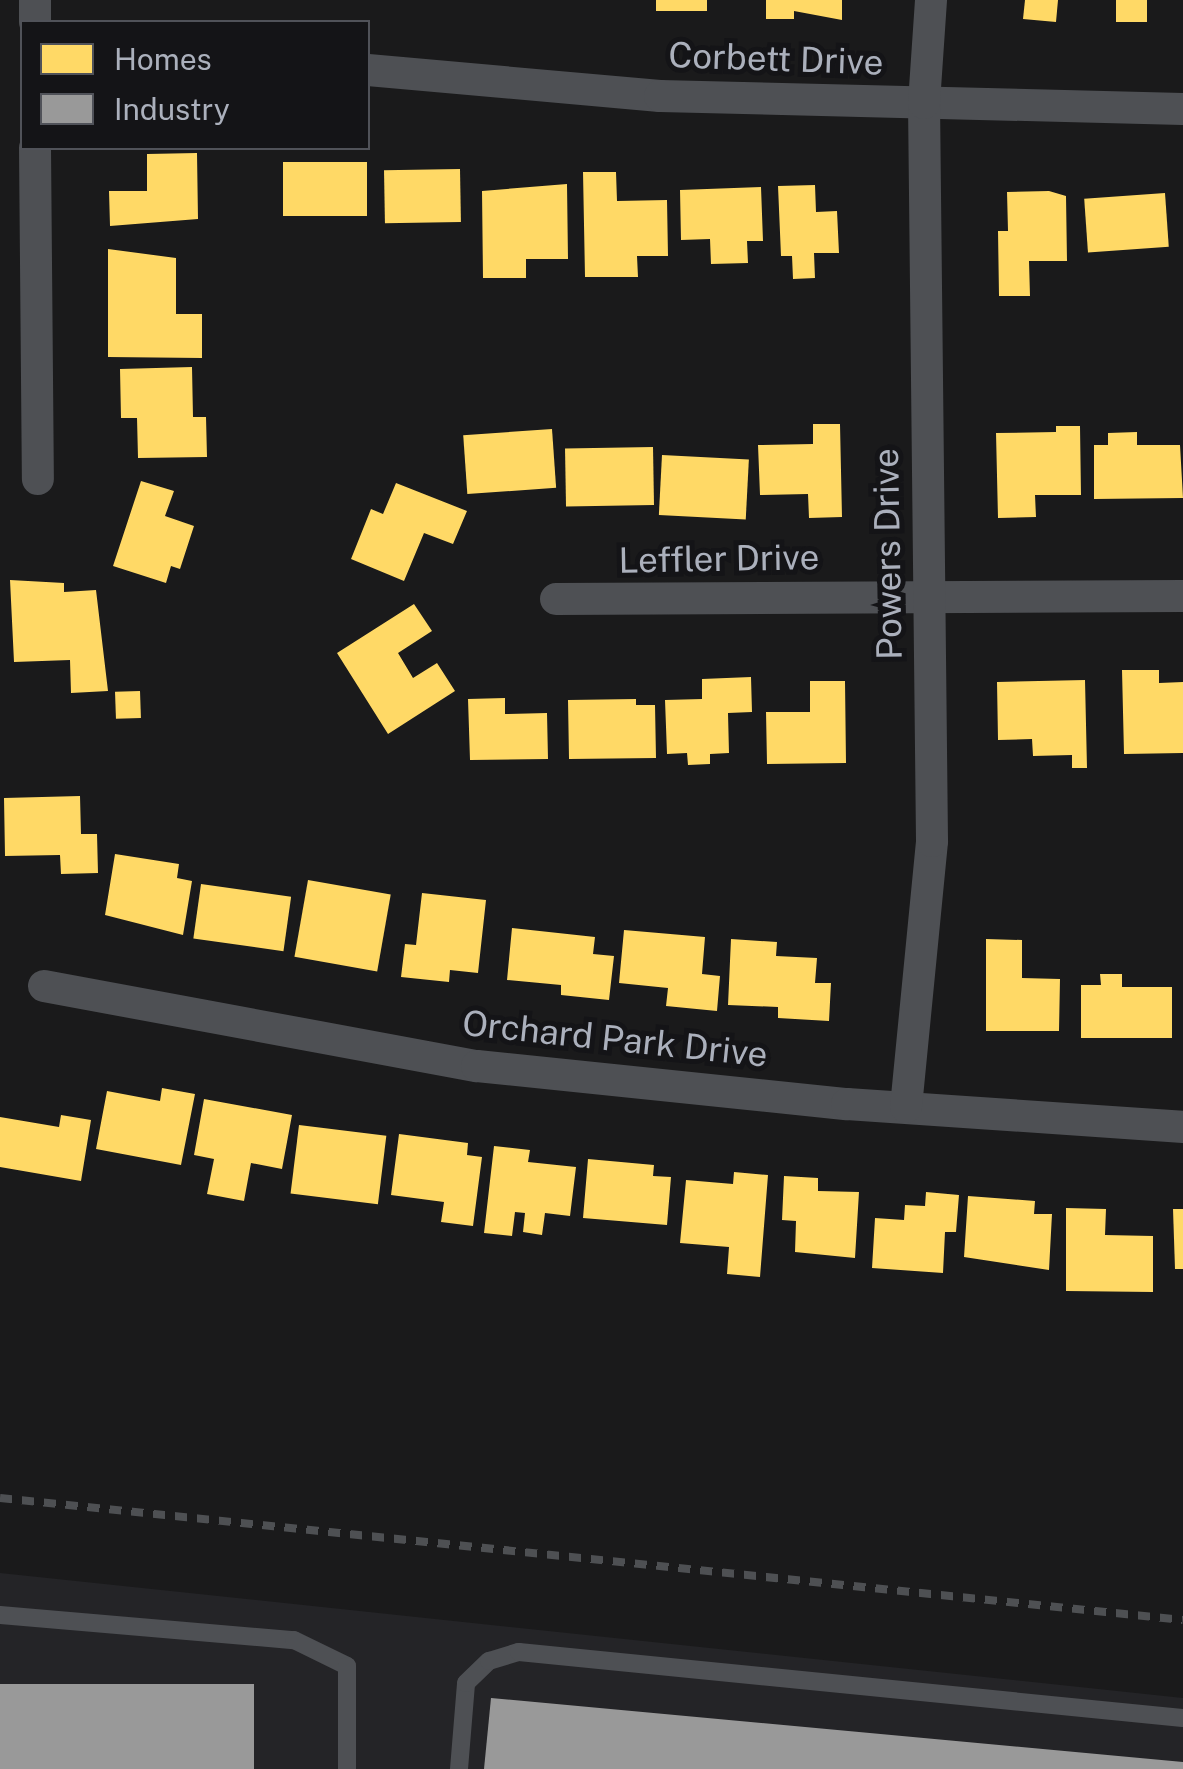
<!DOCTYPE html>
<style>
body{margin:0}
#map{position:relative;width:1183px;height:1769px;overflow:hidden;background:#1a1a1b;font-family:"Public Sans",sans-serif}
div>[style]{position:absolute}
[style*='--x']{left:calc(var(--x)*1px);top:calc(var(--y)*1px);width:calc(var(--w)*1px);rotate:calc(var(--a)*1deg)}
.built>*{inset:0;background:#242427}
.homes>*{inset:0;background:#ffd966;transform-origin:0 0}
.industry>*{inset:0;background:#999;transform-origin:0 0}
.service>*{height:18px;margin:-9px;padding:0 9px;transform-origin:9px;border-radius:9px;background:#4e5054}
.minor>*{height:32px;margin:-16px;padding:0 16px;transform-origin:16px;border-radius:16px;background:#4e5054}
.rail>*{height:8px;margin-top:-4px;transform-origin:0;background:repeating-linear-gradient(90deg,#4e5053 0 12px,transparent 0 22px)}
span{translate:-50% -50%;white-space:nowrap;text-align:center;line-height:1.15;-webkit-text-stroke:10px #141417;paint-order:stroke}
.street-label{font-size:35px;color:#abb0bc}
.legend{position:absolute;left:20px;top:20px;width:350px;height:130px;box-sizing:border-box;background:#141417;border:2px solid #505259;margin:0;padding:12px 18px;list-style:none;font-size:30px;color:#abb0bc}
.legend li{display:flex;align-items:center;gap:20px;height:50px}
.legend b{width:50px;border:2px solid #505259}
</style>
<div id="map">
<div class="built">
<div style="clip-path:polygon(0 1573px,1183px 1698px,1183px 1769px,0 1769px)"></div>
</div>
<div class="homes">
<div style="left:656px;top:0;width:51px;height:11px"></div>
<div style="clip-path:polygon(766px 0,842px 0,842px 20px,794px 11px,794px 19px,766px 19px)"></div>
<div style="clip-path:polygon(1025px 0,1058px 0,1056px 22px,1023px 19px)"></div>
<div style="left:1116px;top:0;width:31px;height:22px"></div>
<div style="clip-path:polygon(197px 153px,198px 219px,110px 226px,109px 191px,147px 191px,147px 154px)"></div>
<div style="left:283px;top:162px;width:84px;height:54px"></div>
<div style="left:460px;top:169px;width:53px;height:76px;rotate:89deg"></div>
<div style="clip-path:polygon(583px 172px,616px 172px,617px 201px,667px 200px,668px 256px,637px 256px,638px 277px,585px 277px)"></div>
<div style="clip-path:polygon(567px 184px,568px 259px,526px 259px,526px 278px,483px 278px,482px 191px)"></div>
<div style="clip-path:polygon(815px 185px,816px 212px,837px 211px,839px 253px,814px 253px,815px 278px,793px 279px,792px 256px,781px 256px,778px 186px)"></div>
<div style="clip-path:polygon(761px 187px,763px 241px,747px 241px,748px 263px,711px 264px,710px 239px,681px 240px,680px 190px)"></div>
<div style="clip-path:polygon(1049px 191px,1066px 196px,1067px 261px,1029px 261px,1030px 296px,999px 296px,998px 231px,1008px 231px,1007px 192px)"></div>
<div style="left:1165px;top:193px;width:54px;height:81px;rotate:86deg"></div>
<div style="clip-path:polygon(108px 249px,176px 258px,176px 314px,202px 314px,202px 358px,108px 357px)"></div>
<div style="clip-path:polygon(192px 367px,193px 417px,206px 417px,207px 457px,138px 458px,137px 418px,121px 418px,120px 369px)"></div>
<div style="clip-path:polygon(813px 424px,840px 424px,842px 517px,809px 518px,808px 494px,760px 495px,758px 445px,813px 444px)"></div>
<div style="clip-path:polygon(1056px 426px,1080px 426px,1081px 495px,1035px 495px,1036px 517px,998px 518px,996px 433px,1056px 432px)"></div>
<div style="left:552px;top:429px;width:59px;height:89px;rotate:86deg"></div>
<div style="clip-path:polygon(1137px 432px,1137px 445px,1180px 445px,1183px 498px,1094px 499px,1094px 445px,1108px 445px,1108px 433px)"></div>
<div style="left:653px;top:447px;width:58px;height:88px;rotate:89deg"></div>
<div style="left:662px;top:455px;width:87px;height:60px;rotate:3deg"></div>
<div style="clip-path:polygon(141px 481px,174px 491px,165px 516px,194px 526px,180px 569px,171px 566px,166px 583px,113px 566px)"></div>
<div style="clip-path:polygon(396px 483px,467px 511px,453px 544px,424px 533px,404px 581px,351px 559px,371px 509px,383px 514px)"></div>
<div style="clip-path:polygon(10px 580px,64px 583px,64px 592px,96px 590px,108px 691px,71px 693px,70px 660px,14px 662px)"></div>
<div style="clip-path:polygon(414px 604px,432px 631px,398px 653px,413px 678px,437px 663px,455px 691px,388px 734px,337px 653px)"></div>
<div style="clip-path:polygon(1122px 670px,1159px 670px,1159px 683px,1183px 682px,1183px 753px,1124px 754px)"></div>
<div style="clip-path:polygon(751px 677px,752px 712px,728px 713px,729px 753px,710px 754px,710px 764px,688px 765px,687px 753px,667px 754px,665px 700px,702px 699px,702px 679px)"></div>
<div style="clip-path:polygon(1085px 680px,1087px 768px,1072px 768px,1072px 755px,1033px 756px,1032px 739px,998px 740px,997px 682px)"></div>
<div style="clip-path:polygon(810px 681px,845px 681px,846px 763px,767px 764px,766px 712px,810px 712px)"></div>
<div style="left:140px;top:691px;width:27px;height:25px;rotate:88deg"></div>
<div style="clip-path:polygon(505px 698px,505px 714px,547px 713px,548px 759px,470px 760px,468px 699px)"></div>
<div style="clip-path:polygon(636px 699px,636px 705px,655px 705px,656px 758px,569px 759px,568px 700px)"></div>
<div style="clip-path:polygon(80px 796px,81px 834px,97px 834px,98px 873px,61px 874px,60px 855px,5px 856px,4px 798px)"></div>
<div style="clip-path:polygon(115px 854px,179px 864px,177px 878px,192px 881px,183px 935px,105px 915px)"></div>
<div style="left:308px;top:880px;width:84px;height:78px;rotate:10deg"></div>
<div style="left:201px;top:884px;width:91px;height:55px;rotate:8deg"></div>
<div style="clip-path:polygon(422px 893px,486px 900px,478px 973px,450px 970px,449px 982px,401px 977px,405px 944px,416px 945px)"></div>
<div style="clip-path:polygon(512px 928px,595px 937px,593px 954px,614px 956px,609px 1000px,561px 995px,561px 985px,507px 980px)"></div>
<div style="clip-path:polygon(624px 930px,705px 937px,702px 974px,720px 976px,717px 1011px,666px 1006px,668px 988px,619px 983px)"></div>
<div style="clip-path:polygon(731px 939px,777px 942px,776px 956px,817px 958px,815px 983px,831px 983px,829px 1021px,778px 1018px,778px 1007px,728px 1005px)"></div>
<div style="clip-path:polygon(986px 939px,1022px 940px,1022px 978px,1060px 979px,1059px 1031px,986px 1031px)"></div>
<div style="clip-path:polygon(1100px 974px,1122px 974px,1122px 987px,1172px 987px,1172px 1038px,1081px 1038px,1081px 985px,1101px 985px)"></div>
<div style="clip-path:polygon(162px 1088px,195px 1094px,181px 1165px,96px 1149px,107px 1091px,160px 1101px)"></div>
<div style="clip-path:polygon(204px 1099px,292px 1115px,282px 1169px,251px 1163px,244px 1201px,207px 1194px,214px 1159px,194px 1155px)"></div>
<div style="clip-path:polygon(61px 1115px,91px 1120px,81px 1181px,0 1167px,0 1117px,59px 1127px)"></div>
<div style="left:299px;top:1125px;width:88px;height:69px;rotate:7deg"></div>
<div style="clip-path:polygon(399px 1134px,468px 1143px,467px 1155px,482px 1157px,473px 1226px,441px 1222px,444px 1202px,391px 1195px)"></div>
<div style="clip-path:polygon(494px 1146px,530px 1150px,528px 1162px,576px 1167px,570px 1216px,545px 1213px,542px 1235px,523px 1232px,525px 1213px,515px 1212px,512px 1236px,484px 1233px)"></div>
<div style="clip-path:polygon(588px 1159px,654px 1165px,653px 1176px,671px 1177px,667px 1225px,583px 1218px)"></div>
<div style="clip-path:polygon(734px 1172px,768px 1175px,760px 1277px,727px 1274px,729px 1247px,680px 1243px,686px 1180px,733px 1184px)"></div>
<div style="clip-path:polygon(784px 1176px,818px 1178px,818px 1191px,859px 1192px,855px 1258px,795px 1252px,796px 1221px,782px 1220px)"></div>
<div style="clip-path:polygon(926px 1192px,959px 1195px,956px 1232px,945px 1232px,943px 1273px,872px 1268px,875px 1218px,904px 1220px,905px 1205px,925px 1206px)"></div>
<div style="clip-path:polygon(968px 1196px,1035px 1201px,1034px 1214px,1052px 1214px,1049px 1270px,964px 1257px)"></div>
<div style="clip-path:polygon(1066px 1208px,1106px 1209px,1105px 1235px,1153px 1236px,1153px 1292px,1066px 1291px)"></div>
<div style="clip-path:polygon(1173px 1209px,1183px 1209px,1183px 1269px,1175px 1269px)"></div>
</div>
<div class="industry">
<div style="left:0;top:1684px;width:254px;height:85px"></div>
<div style="clip-path:polygon(491px 1698px,1183px 1762px,1183px 1769px,484px 1769px)"></div>
</div>
<div class="service">
<div style="--x:0;--y:1615;--w:295;--a:4.9"></div>
<div style="--x:294;--y:1640;--w:59;--a:26.1"></div>
<div style="--x:347;--y:1666;--w:103;--a:90"></div>
<div style="--x:459;--y:1769;--w:86;--a:-85.3"></div>
<div style="--x:466;--y:1683;--w:32;--a:-44"></div>
<div style="--x:489;--y:1661;--w:31;--a:-17"></div>
<div style="--x:519;--y:1652;--w:667;--a:5.68"></div>
</div>
<div class="minor">
<div style="--x:35;--y:0;--w:22;--a:90"></div>
<div style="--x:368;--y:70;--w:293;--a:5.1"></div>
<div style="--x:660;--y:96;--w:523;--a:1.42"></div>
<div style="--x:35;--y:148;--w:331;--a:89.5"></div>
<div style="--x:556;--y:599;--w:627;--a:-0.27"></div>
<div style="--x:44;--y:986;--w:440;--a:10.5"></div>
<div style="--x:477;--y:1066;--w:372;--a:5.9"></div>
<div style="--x:847;--y:1104;--w:337;--a:3.9"></div>
<div style="--x:906;--y:1107;--w:267;--a:-84.4"></div>
<div style="--x:932;--y:841;--w:738;--a:-90.62"></div>
<div style="--x:924;--y:103;--w:103;--a:-86.1"></div>
</div>
<div class="rail">
<div style="--x:0;--y:1498;--w:1189;--a:5.89"></div>
</div>
<div class="street-label">
<span style="left:776px;top:59px;rotate:2deg">Corbett Drive</span>
<span style="left:888px;top:554px;rotate:-91deg">Powers Drive</span>
<span style="left:719px;top:559px;rotate:-1deg">Leffler Drive</span>
<span style="left:615px;top:1039px;rotate:6deg">Orchard Park Drive</span>
</div>
<ul class="legend">
<li><b style="height:28px;background:#ffd966"></b>Homes</li>
<li><b style="height:28px;background:#999"></b>Industry</li>
</ul>
</div>
